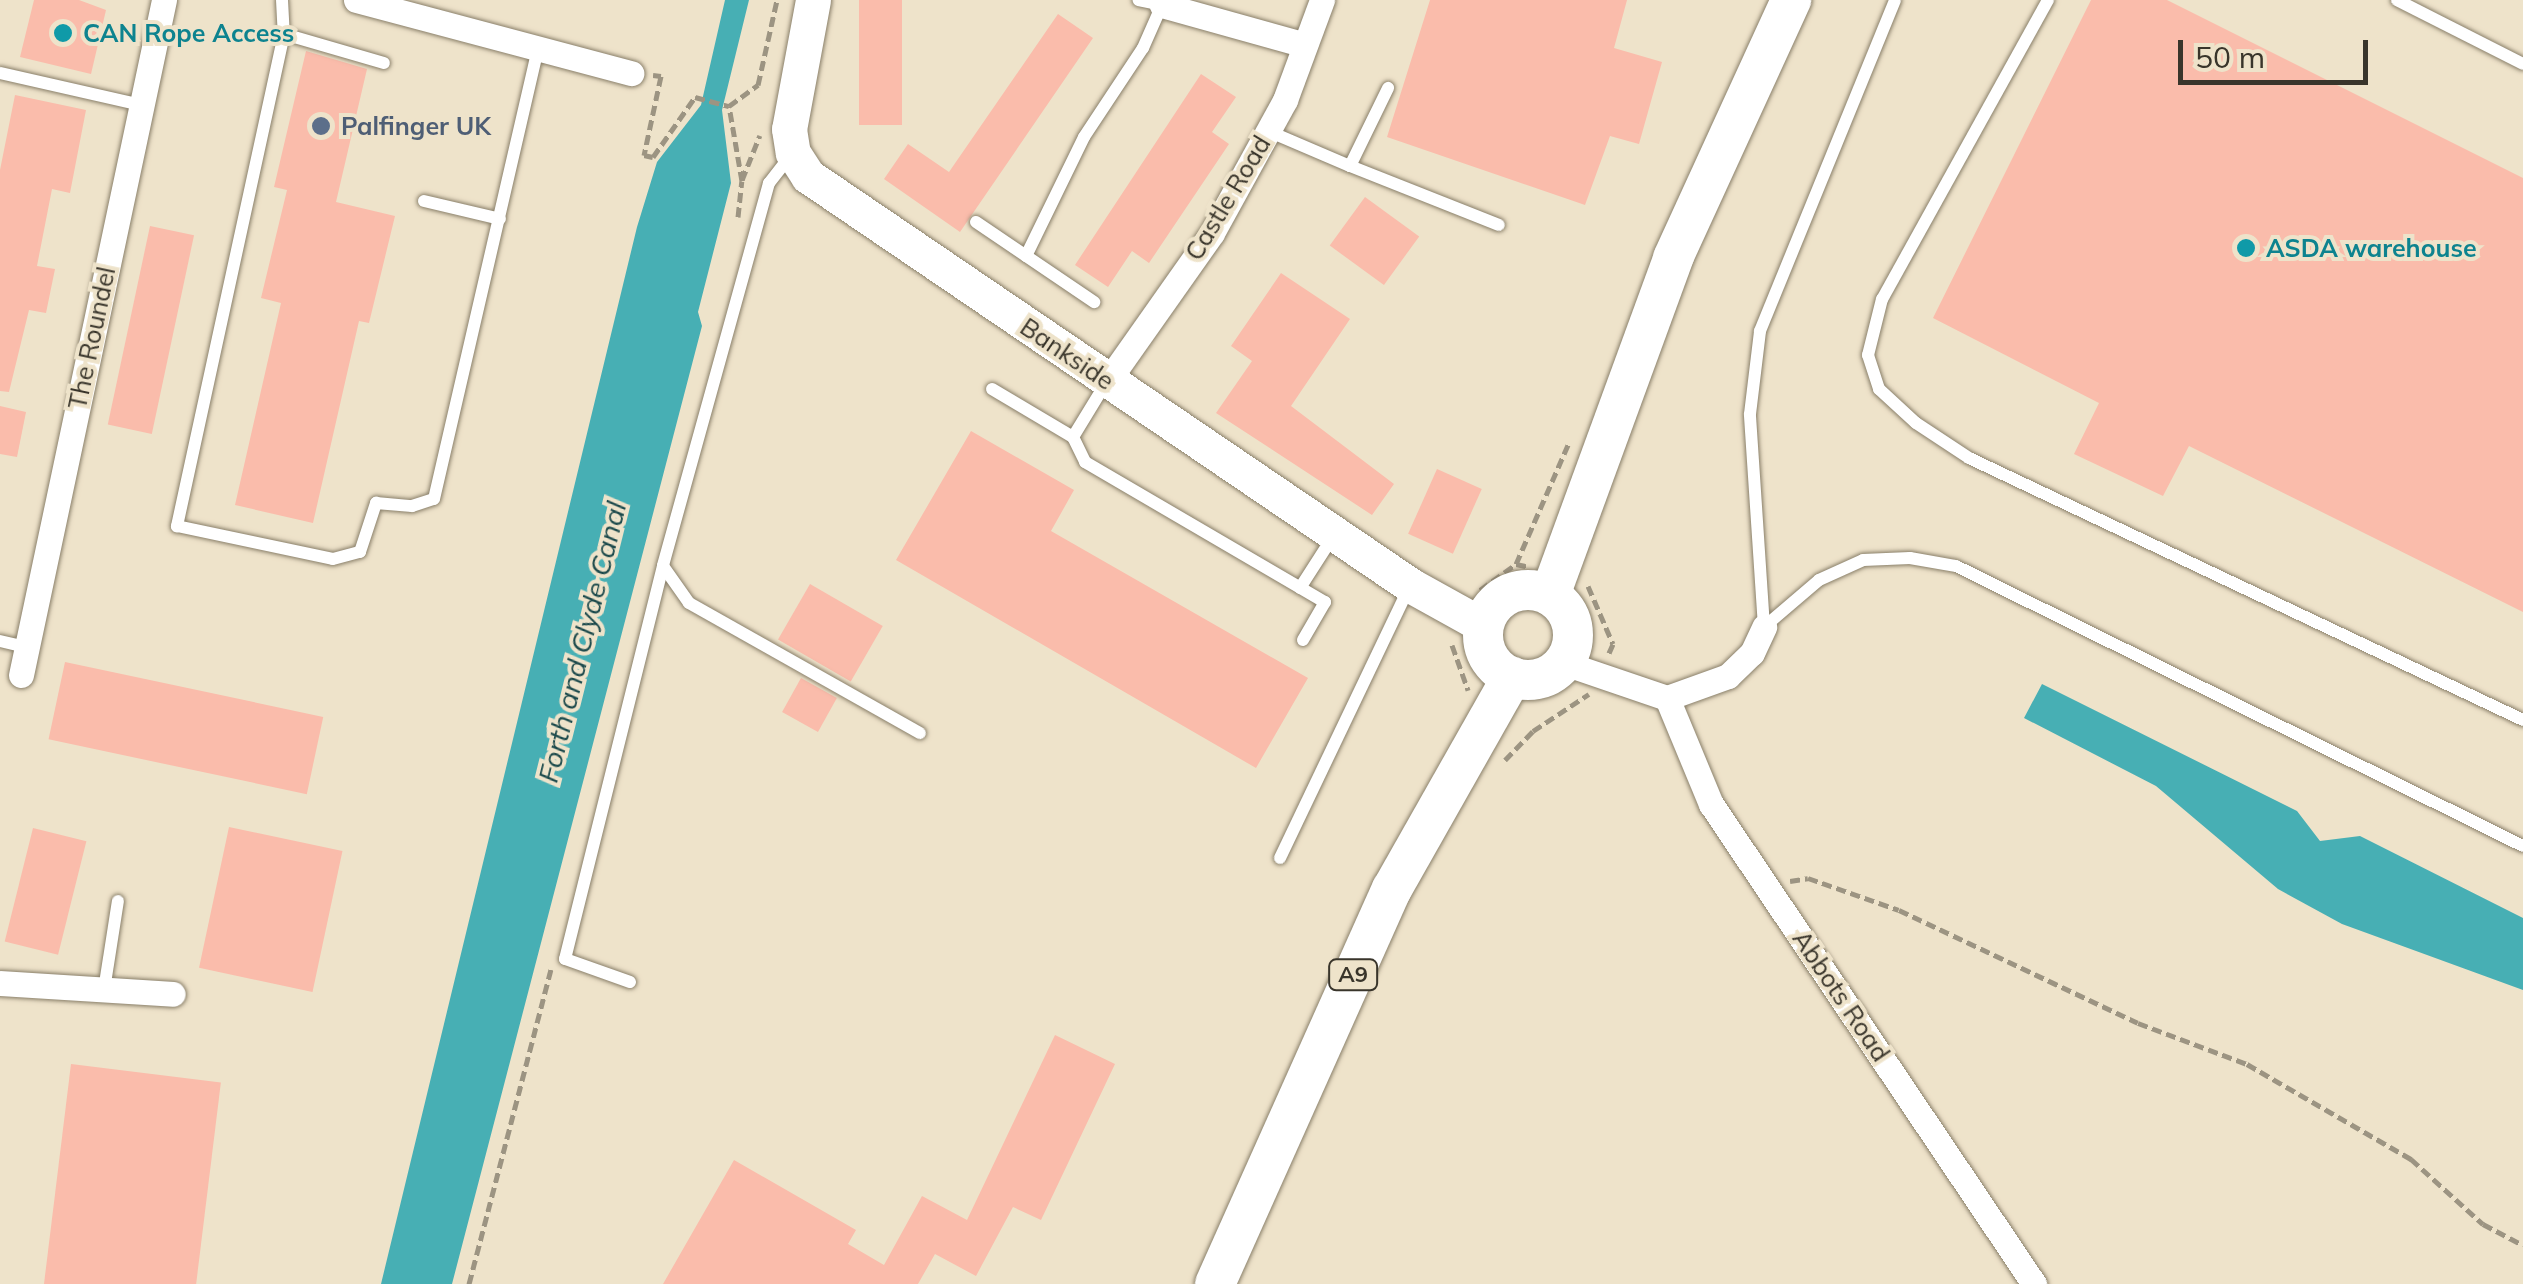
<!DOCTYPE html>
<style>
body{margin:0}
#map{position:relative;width:2523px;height:1284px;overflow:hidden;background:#eee3ca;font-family:Mulish,sans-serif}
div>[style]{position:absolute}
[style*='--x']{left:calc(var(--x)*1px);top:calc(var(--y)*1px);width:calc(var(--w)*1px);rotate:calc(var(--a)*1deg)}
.water>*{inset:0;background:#47afb4}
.building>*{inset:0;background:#fabcab;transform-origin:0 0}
.path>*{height:5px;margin-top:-2.5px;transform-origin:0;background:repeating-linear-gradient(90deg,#9c9482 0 10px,transparent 0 15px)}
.roads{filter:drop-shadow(0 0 2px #897f69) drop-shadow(0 0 2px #897f69)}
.lane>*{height:12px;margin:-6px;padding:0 6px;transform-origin:6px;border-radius:6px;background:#fff}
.street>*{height:25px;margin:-12.5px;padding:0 12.5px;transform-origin:12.5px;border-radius:12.5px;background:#fff}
.secondary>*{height:35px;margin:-17.5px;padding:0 17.5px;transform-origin:17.5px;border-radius:17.5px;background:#fff}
.primary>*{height:40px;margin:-20px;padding:0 20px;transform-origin:20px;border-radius:20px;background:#fff}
.primary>.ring{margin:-20px;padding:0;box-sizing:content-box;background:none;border:40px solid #fff;border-radius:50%}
.dots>*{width:28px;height:28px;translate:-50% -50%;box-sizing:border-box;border:5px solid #eee3ca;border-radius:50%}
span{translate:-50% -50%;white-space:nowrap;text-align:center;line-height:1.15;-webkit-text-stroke:8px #eee3ca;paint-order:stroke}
.shield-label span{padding:2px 8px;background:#eee3ca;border:2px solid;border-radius:8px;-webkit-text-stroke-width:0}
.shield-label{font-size:22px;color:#39352b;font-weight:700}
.culture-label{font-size:25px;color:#0d838f;font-weight:700}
.left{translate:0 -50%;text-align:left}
.service-label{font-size:25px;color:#4e5e75;font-weight:700}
.street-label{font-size:25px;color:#39352b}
.water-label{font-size:28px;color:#1b494b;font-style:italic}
.scale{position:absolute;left:2178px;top:40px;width:190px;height:45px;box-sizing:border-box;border:5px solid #39352b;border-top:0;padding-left:12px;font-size:30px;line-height:35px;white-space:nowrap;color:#39352b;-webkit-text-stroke:8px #eee3ca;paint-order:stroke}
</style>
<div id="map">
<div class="water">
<div style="clip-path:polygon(725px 0,749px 0,722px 110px,731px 183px,698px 312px,702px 326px,452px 1284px,381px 1284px,637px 227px,657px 162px,701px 105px)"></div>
<div style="clip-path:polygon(2042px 684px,2297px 811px,2320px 841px,2360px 836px,2523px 918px,2523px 990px,2342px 924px,2278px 889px,2156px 786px,2024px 718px)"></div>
</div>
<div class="building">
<div style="clip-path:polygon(34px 0,79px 0,106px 10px,91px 74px,20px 57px)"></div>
<div style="left:859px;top:0;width:43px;height:125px"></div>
<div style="clip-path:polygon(1430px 0,1627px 0,1614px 48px,1662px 62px,1639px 144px,1610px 136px,1585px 205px,1387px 137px)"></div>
<div style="clip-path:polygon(2091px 0,2167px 0,2523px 178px,2523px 612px,2189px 446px,2163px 496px,2074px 454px,2099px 403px,1933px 318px)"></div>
<div style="clip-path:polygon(1058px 14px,1093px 38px,960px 232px,884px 179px,908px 144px,949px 172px)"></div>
<div style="clip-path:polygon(306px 51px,367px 69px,336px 202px,395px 216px,369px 323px,359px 321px,313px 523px,235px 505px,281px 303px,261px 298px,287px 190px,274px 187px)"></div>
<div style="clip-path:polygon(1201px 74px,1236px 97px,1212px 132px,1229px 144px,1149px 263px,1132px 251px,1108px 287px,1075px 265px)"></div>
<div style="clip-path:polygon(15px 95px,86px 110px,70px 193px,52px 189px,37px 266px,55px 269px,46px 313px,29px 310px,9px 392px,0 391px,0 170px)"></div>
<div style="left:1365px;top:197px;width:67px;height:60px;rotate:36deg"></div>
<div style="left:150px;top:226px;width:45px;height:203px;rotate:12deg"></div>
<div style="clip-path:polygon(1281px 273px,1350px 319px,1291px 406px,1394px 484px,1372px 515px,1216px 413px,1252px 361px,1231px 346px)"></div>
<div style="clip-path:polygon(0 406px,26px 412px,17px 457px,0 454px)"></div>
<div style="clip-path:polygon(971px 431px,1074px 490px,1051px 531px,1308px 678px,1256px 768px,896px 560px)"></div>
<div style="left:1437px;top:469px;width:49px;height:71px;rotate:24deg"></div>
<div style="left:810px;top:584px;width:84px;height:64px;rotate:30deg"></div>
<div style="left:65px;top:662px;width:264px;height:79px;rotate:12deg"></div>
<div style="left:801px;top:678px;width:41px;height:39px;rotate:29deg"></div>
<div style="left:229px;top:827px;width:116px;height:144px;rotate:12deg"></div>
<div style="left:33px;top:828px;width:55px;height:117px;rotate:14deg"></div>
<div style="clip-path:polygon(1055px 1035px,1115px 1064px,1041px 1220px,1013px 1207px,976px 1276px,935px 1254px,918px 1284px,663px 1284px,734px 1160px,856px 1230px,848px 1244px,884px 1265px,922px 1196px,967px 1220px)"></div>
<div style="left:71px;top:1064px;width:151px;height:222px;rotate:7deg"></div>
</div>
<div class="path">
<div style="--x:653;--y:75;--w:8;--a:7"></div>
<div style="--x:661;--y:76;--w:81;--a:102.1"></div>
<div style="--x:644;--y:155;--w:9;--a:13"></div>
<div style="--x:653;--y:157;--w:73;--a:-55"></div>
<div style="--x:695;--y:97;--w:35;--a:15"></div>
<div style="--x:742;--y:180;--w:48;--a:-68.2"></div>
<div style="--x:738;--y:217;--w:36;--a:-84"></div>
<div style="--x:742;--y:181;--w:76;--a:-99.8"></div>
<div style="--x:729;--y:106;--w:36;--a:-36"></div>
<div style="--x:758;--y:85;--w:87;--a:-77.4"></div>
<div style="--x:1516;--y:564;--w:14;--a:12"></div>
<div style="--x:1588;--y:586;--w:63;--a:66.7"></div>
<div style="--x:1613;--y:644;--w:10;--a:114"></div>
<div style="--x:1480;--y:590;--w:44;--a:-35.8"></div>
<div style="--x:1516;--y:564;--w:130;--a:-66.4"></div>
<div style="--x:1452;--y:645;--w:48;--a:70.4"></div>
<div style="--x:1505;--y:760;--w:40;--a:-46"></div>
<div style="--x:1533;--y:731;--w:67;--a:-33.5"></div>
<div style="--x:1790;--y:881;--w:18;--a:-9"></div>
<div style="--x:1808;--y:878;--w:96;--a:19.4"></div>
<div style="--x:1899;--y:910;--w:264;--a:25.3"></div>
<div style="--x:2138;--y:1023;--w:116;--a:20.6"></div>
<div style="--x:2247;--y:1064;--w:190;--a:30.1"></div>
<div style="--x:2411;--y:1159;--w:97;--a:42.1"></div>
<div style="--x:2483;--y:1224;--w:45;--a:27.7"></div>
<div style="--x:469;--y:1284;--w:325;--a:-75.4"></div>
</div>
<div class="roads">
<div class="lane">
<div style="--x:282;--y:0;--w:34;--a:87"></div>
<div style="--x:284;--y:34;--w:504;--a:102.27"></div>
<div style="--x:177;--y:526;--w:159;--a:11.9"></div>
<div style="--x:333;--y:559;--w:28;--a:-15"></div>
<div style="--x:360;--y:552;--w:52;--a:-71.9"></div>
<div style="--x:376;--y:503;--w:36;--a:5"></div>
<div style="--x:412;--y:506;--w:23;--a:-18"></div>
<div style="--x:434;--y:499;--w:462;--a:-77"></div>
<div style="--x:2048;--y:0;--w:342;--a:119"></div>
<div style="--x:1882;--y:299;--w:58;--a:104"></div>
<div style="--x:1868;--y:355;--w:36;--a:72"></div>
<div style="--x:1879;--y:389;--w:50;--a:42.6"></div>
<div style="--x:1916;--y:423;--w:64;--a:33.4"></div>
<div style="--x:1969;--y:458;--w:613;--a:25.31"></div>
<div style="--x:2397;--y:0;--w:141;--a:26.9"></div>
<div style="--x:284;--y:34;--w:104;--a:16.2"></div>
<div style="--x:0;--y:73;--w:145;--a:12.8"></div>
<div style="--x:1268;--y:131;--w:89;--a:23.1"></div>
<div style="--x:1350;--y:166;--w:87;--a:-64"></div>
<div style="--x:791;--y:155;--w:36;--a:128"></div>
<div style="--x:769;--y:183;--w:397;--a:105.5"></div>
<div style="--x:663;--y:566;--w:45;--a:54.9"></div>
<div style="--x:689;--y:603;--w:265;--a:29.4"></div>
<div style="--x:1350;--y:166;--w:160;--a:21.6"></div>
<div style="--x:424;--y:201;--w:78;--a:13.3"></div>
<div style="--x:976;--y:222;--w:143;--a:34.1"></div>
<div style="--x:1026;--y:256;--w:132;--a:-64"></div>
<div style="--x:1084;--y:137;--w:107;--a:-56.5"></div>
<div style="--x:1143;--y:48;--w:47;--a:-66.2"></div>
<div style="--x:1162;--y:5;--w:24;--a:-168"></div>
<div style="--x:992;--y:389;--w:94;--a:30.7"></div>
<div style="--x:1073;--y:437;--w:28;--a:64"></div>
<div style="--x:1085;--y:462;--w:278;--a:30.3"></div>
<div style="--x:1325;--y:602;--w:44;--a:120.1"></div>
<div style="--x:1073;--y:437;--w:63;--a:-58.6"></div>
<div style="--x:1300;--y:588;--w:63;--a:-57.3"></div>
<div style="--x:1764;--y:627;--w:72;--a:-40.5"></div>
<div style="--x:1819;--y:580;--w:48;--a:-24.4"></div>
<div style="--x:1863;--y:560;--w:47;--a:-2.4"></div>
<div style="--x:1910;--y:558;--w:47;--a:9.9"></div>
<div style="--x:1956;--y:566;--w:632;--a:26.28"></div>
<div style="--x:1764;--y:627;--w:213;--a:-93.8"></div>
<div style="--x:1750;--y:414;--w:84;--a:-83.1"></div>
<div style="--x:1760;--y:331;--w:357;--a:-67.8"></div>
<div style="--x:0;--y:641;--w:28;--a:13"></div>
<div style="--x:1280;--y:858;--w:300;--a:-64.5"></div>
<div style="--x:630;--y:982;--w:69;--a:-160.5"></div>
<div style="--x:565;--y:959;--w:405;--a:-76"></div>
<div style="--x:104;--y:990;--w:90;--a:-81.1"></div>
</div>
<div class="street">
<div style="--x:356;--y:0;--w:285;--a:14.9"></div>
<div style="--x:1163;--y:0;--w:5;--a:101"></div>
<div style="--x:1162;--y:5;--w:148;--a:15.6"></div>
<div style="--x:1107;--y:382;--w:182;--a:-54.8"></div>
<div style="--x:1212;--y:233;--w:152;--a:-61.2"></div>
<div style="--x:1285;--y:100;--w:107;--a:-69.7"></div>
<div style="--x:1564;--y:663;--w:109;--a:18.8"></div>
<div style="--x:1667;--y:698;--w:65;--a:-19.8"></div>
<div style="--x:1728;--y:676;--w:33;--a:-44"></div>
<div style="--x:1752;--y:653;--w:29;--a:-65"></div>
<div style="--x:21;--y:675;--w:690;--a:-78.04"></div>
<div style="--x:1667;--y:698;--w:115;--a:67.5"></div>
<div style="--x:1711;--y:804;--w:579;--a:56.06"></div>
<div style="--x:0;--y:983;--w:173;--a:3.6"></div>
</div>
<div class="secondary">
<div style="--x:813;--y:0;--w:131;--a:100.5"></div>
<div style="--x:789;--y:129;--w:24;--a:81"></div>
<div style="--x:793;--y:153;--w:27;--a:57"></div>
<div style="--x:808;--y:176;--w:728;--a:34.19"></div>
<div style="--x:1410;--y:585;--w:85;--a:29"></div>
</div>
<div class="primary">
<div class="ring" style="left:1483px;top:590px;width:50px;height:50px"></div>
<div style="--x:1550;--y:595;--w:359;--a:-69.9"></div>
<div style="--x:1673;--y:258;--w:284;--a:-65.4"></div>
<div style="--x:1215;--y:1284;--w:433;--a:-65.9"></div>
<div style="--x:1392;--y:889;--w:244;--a:-60.5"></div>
</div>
</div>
<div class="dots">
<div style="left:63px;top:33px;background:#0f9aa8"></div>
<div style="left:321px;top:126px;background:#5c6f8a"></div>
<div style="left:2246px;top:248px;background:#0f9aa8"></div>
</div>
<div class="shield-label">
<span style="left:1353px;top:975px">A9</span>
</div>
<div class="culture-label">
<span class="left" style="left:83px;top:33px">CAN Rope Access</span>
<span class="left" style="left:2266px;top:248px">ASDA warehouse</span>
</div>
<div class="service-label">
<span class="left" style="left:341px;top:126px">Palfinger UK</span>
</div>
<div class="street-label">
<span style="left:1228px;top:198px;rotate:-59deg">Castle Road</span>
<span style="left:92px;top:338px;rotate:-78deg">The Roundel</span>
<span style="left:1067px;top:354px;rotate:34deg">Bankside</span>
<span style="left:1841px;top:996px;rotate:56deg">Abbots Road</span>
</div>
<div class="water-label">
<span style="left:582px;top:642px;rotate:-76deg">Forth and Clyde Canal</span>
</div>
<div class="scale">50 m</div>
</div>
